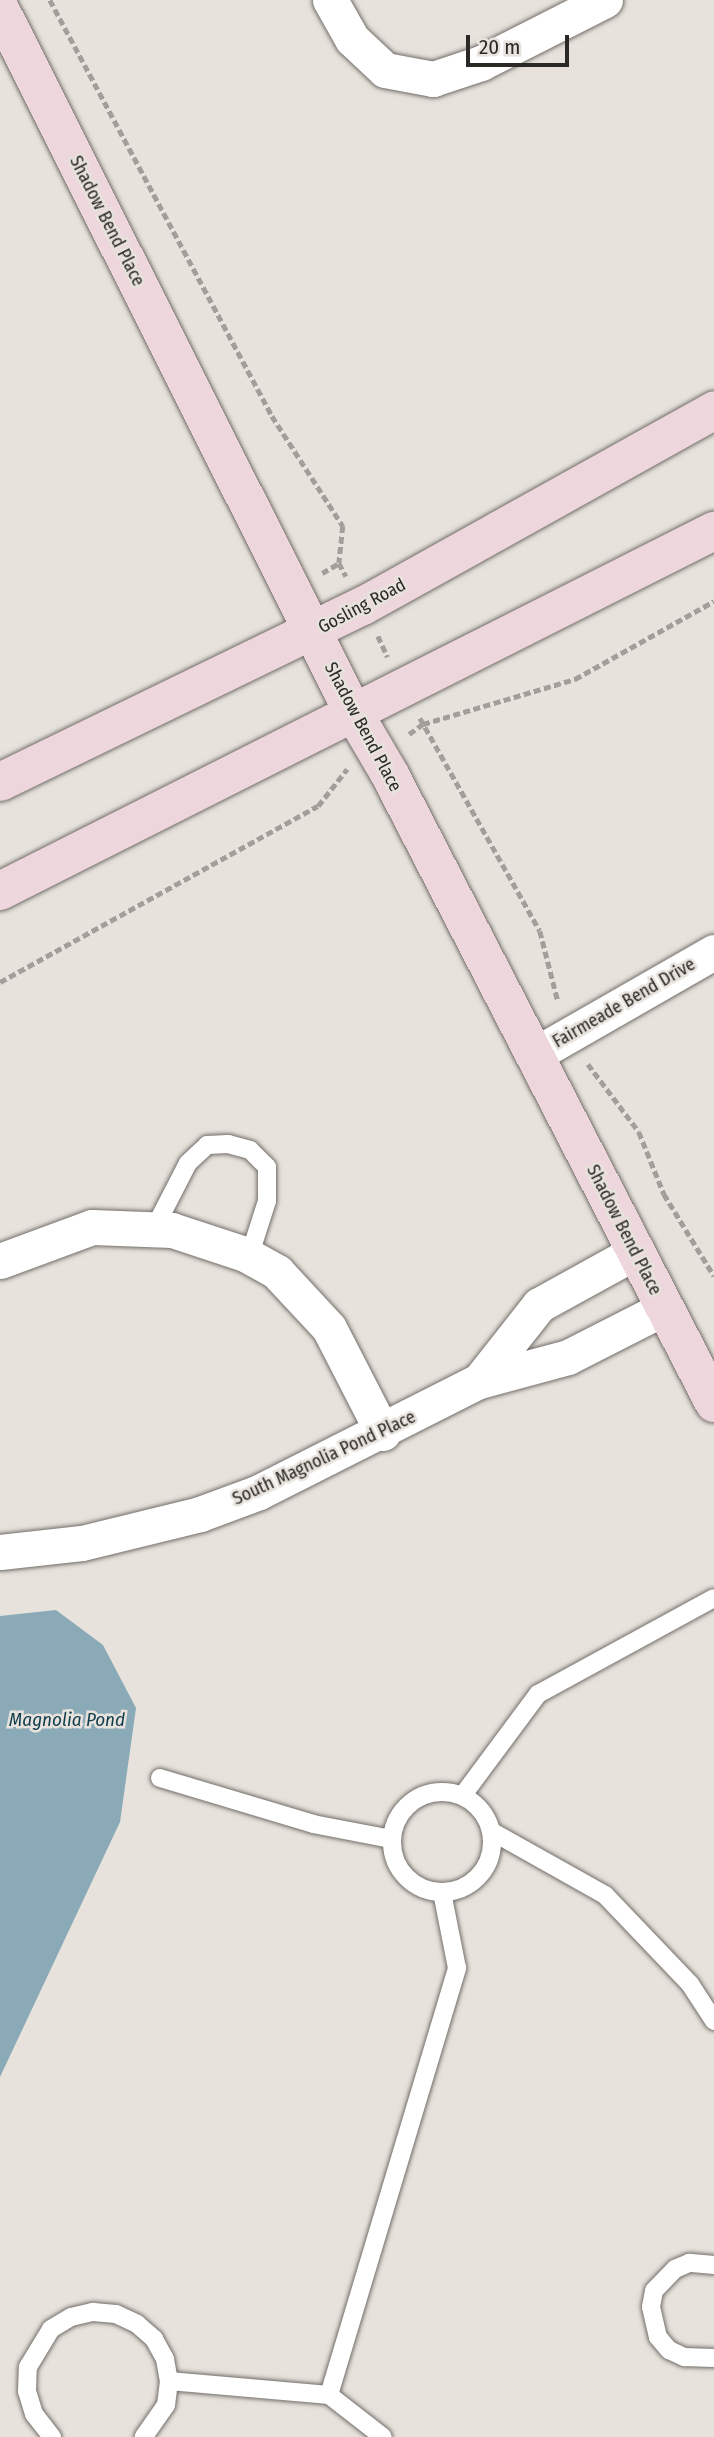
<!DOCTYPE html>
<style>
body{margin:0}
#map{position:relative;width:714px;height:2437px;overflow:hidden;background:#e7e2dc;font-family:"Fira Sans Condensed",sans-serif}
div>[style]{position:absolute}
[style*='--x']{left:calc(var(--x)*1px);top:calc(var(--y)*1px);width:calc(var(--w)*1px);rotate:calc(var(--a)*1deg)}
.water>*{inset:0;background:#8baab8}
.path>*{height:4.5px;margin-top:-2.25px;transform-origin:0;background:repeating-linear-gradient(90deg,#a29e99 0 7px,transparent 0 10.5px)}
.roads{filter:drop-shadow(0 0 2px #736e69) drop-shadow(0 0 2px #736e69)}
.lane>*{height:18px;margin:-9px;padding:0 9px;transform-origin:9px;border-radius:9px;background:#fff}
.lane>.ring{margin:-9px;padding:0;box-sizing:content-box;background:none;border:18px solid #fff;border-radius:50%}
.street>*{height:35px;margin:-17.5px;padding:0 17.5px;transform-origin:17.5px;border-radius:17.5px;background:#fff}
.secondary>*{height:38px;margin:-19px;padding:0 19px;transform-origin:19px;border-radius:19px;background:#eed7dc}
span{translate:-50% -50%;white-space:nowrap;text-align:center;line-height:1.15;-webkit-text-stroke:5px #e7e2dc;paint-order:stroke}
.street-label{font-size:18px;color:#2b2926}
.water-label{font-size:19px;color:#103d4f;font-style:italic}
.scale{position:absolute;left:466px;top:35px;width:103px;height:32px;box-sizing:border-box;border:4px solid #2b2926;border-top:0;padding-left:9px;font-size:21px;line-height:24px;white-space:nowrap;color:#2b2926;-webkit-text-stroke:5px #e7e2dc;paint-order:stroke}
</style>
<div id="map">
<div class="water">
<div style="clip-path:polygon(56px 1610px,103px 1645px,136px 1708px,120px 1822px,0 2077px,0 1616px)"></div>
</div>
<div class="path">
<div style="--x:50;--y:0;--w:472;--a:61.9"></div>
<div style="--x:272;--y:416;--w:131;--a:57.2"></div>
<div style="--x:343;--y:526;--w:37;--a:96"></div>
<div style="--x:339;--y:563;--w:15;--a:62"></div>
<div style="--x:322;--y:573;--w:20;--a:-30"></div>
<div style="--x:378;--y:636;--w:23;--a:65"></div>
<div style="--x:420;--y:718;--w:244;--a:60.6"></div>
<div style="--x:540;--y:931;--w:72;--a:75.6"></div>
<div style="--x:409;--y:734;--w:17;--a:-36"></div>
<div style="--x:423;--y:724;--w:159;--a:-16.5"></div>
<div style="--x:575;--y:679;--w:159;--a:-29.3"></div>
<div style="--x:0;--y:982;--w:363;--a:-29"></div>
<div style="--x:318;--y:806;--w:47;--a:-51.9"></div>
<div style="--x:588;--y:1064;--w:85;--a:53.1"></div>
<div style="--x:639;--y:1132;--w:67;--a:68"></div>
<div style="--x:664;--y:1194;--w:96;--a:58.6"></div>
</div>
<div class="roads">
<div class="lane">
<div style="--x:154;--y:1229;--w:74;--a:-62.7"></div>
<div style="--x:188;--y:1163;--w:26;--a:-43"></div>
<div style="--x:207;--y:1145;--w:21;--a:-3"></div>
<div style="--x:228;--y:1144;--w:23;--a:15"></div>
<div style="--x:250;--y:1150;--w:24;--a:45"></div>
<div style="--x:267;--y:1167;--w:34;--a:90"></div>
<div style="--x:267;--y:1201;--w:59;--a:107.8"></div>
<div style="--x:160;--y:1778;--w:160;--a:16.7"></div>
<div style="--x:313;--y:1824;--w:79;--a:10.9"></div>
<div class="ring" style="left:392px;top:1792px;width:82px;height:82px"></div>
<div style="--x:463;--y:1795;--w:126;--a:-53.4"></div>
<div style="--x:538;--y:1694;--w:200;--a:-28.6"></div>
<div style="--x:491;--y:1831;--w:131;--a:29.3"></div>
<div style="--x:605;--y:1895;--w:123;--a:46.3"></div>
<div style="--x:690;--y:1984;--w:44;--a:57"></div>
<div style="--x:714;--y:2265;--w:25;--a:-175"></div>
<div style="--x:689;--y:2263;--w:15;--a:157"></div>
<div style="--x:675;--y:2269;--w:30;--a:134"></div>
<div style="--x:654;--y:2291;--w:16;--a:101"></div>
<div style="--x:651;--y:2307;--w:31;--a:77"></div>
<div style="--x:658;--y:2337;--w:17;--a:50"></div>
<div style="--x:669;--y:2350;--w:17;--a:25"></div>
<div style="--x:684;--y:2357;--w:30;--a:2"></div>
<div style="--x:169;--y:2381;--w:161;--a:5"></div>
<div style="--x:329;--y:2395;--w:68;--a:37.9"></div>
<div style="--x:329;--y:2395;--w:446;--a:-73.3"></div>
<div style="--x:457;--y:1968;--w:77;--a:-101.2"></div>
<div style="--x:52;--y:2437;--w:29;--a:-128"></div>
<div style="--x:34;--y:2414;--w:24;--a:-107"></div>
<div style="--x:27;--y:2391;--w:24;--a:-88"></div>
<div style="--x:28;--y:2367;--w:44;--a:-58.8"></div>
<div style="--x:51;--y:2329;--w:23;--a:-31"></div>
<div style="--x:71;--y:2317;--w:23;--a:-13"></div>
<div style="--x:93;--y:2312;--w:23;--a:5"></div>
<div style="--x:116;--y:2314;--w:23;--a:25"></div>
<div style="--x:137;--y:2324;--w:23;--a:41"></div>
<div style="--x:154;--y:2339;--w:23;--a:61"></div>
<div style="--x:165;--y:2359;--w:22;--a:80"></div>
<div style="--x:169;--y:2381;--w:24;--a:97"></div>
<div style="--x:166;--y:2405;--w:39;--a:125"></div>
</div>
<div class="street">
<div style="--x:330;--y:0;--w:45;--a:60.6"></div>
<div style="--x:352;--y:39;--w:45;--a:43.2"></div>
<div style="--x:385;--y:70;--w:49;--a:10.6"></div>
<div style="--x:433;--y:79;--w:51;--a:-18.4"></div>
<div style="--x:481;--y:63;--w:139;--a:-26.9"></div>
<div style="--x:534;--y:1055;--w:207;--a:-29.8"></div>
<div style="--x:0;--y:1261;--w:98;--a:-20.3"></div>
<div style="--x:92;--y:1227;--w:80;--a:2.1"></div>
<div style="--x:172;--y:1230;--w:77;--a:18.2"></div>
<div style="--x:245;--y:1254;--w:37;--a:29"></div>
<div style="--x:277;--y:1272;--w:76;--a:47.1"></div>
<div style="--x:329;--y:1328;--w:118;--a:62.8"></div>
<div style="--x:479;--y:1381;--w:97;--a:-51.7"></div>
<div style="--x:539;--y:1305;--w:110;--a:-28.9"></div>
<div style="--x:0;--y:1552;--w:82;--a:-6.3"></div>
<div style="--x:82;--y:1543;--w:122;--a:-13.8"></div>
<div style="--x:200;--y:1514;--w:63;--a:-20.4"></div>
<div style="--x:259;--y:1492;--w:246;--a:-26.8"></div>
<div style="--x:479;--y:1381;--w:92;--a:-15.1"></div>
<div style="--x:568;--y:1357;--w:108;--a:-27"></div>
</div>
<div class="secondary">
<div style="--x:0;--y:9;--w:784;--a:63.34"></div>
<div style="--x:352;--y:710;--w:73;--a:59.6"></div>
<div style="--x:389;--y:773;--w:709;--a:62.71"></div>
<div style="--x:0;--y:782;--w:403;--a:-25.9"></div>
<div style="--x:363;--y:606;--w:402;--a:-29.1"></div>
<div style="--x:0;--y:891;--w:800;--a:-26.76"></div>
</div>
</div>
<div class="street-label">
<span style="left:107px;top:221px;rotate:63deg">Shadow Bend Place</span>
<span style="left:362px;top:606px;rotate:-28deg">Gosling Road</span>
<span style="left:363px;top:727px;rotate:62deg">Shadow Bend Place</span>
<span style="left:624px;top:1003px;rotate:-30deg">Fairmeade Bend Drive</span>
<span style="left:624px;top:1230px;rotate:63deg">Shadow Bend Place</span>
<span style="left:324px;top:1458px;rotate:-25deg">South Magnolia Pond Place</span>
</div>
<div class="water-label">
<span style="left:67px;top:1720px">Magnolia Pond</span>
</div>
<div class="scale">20 m</div>
</div>
